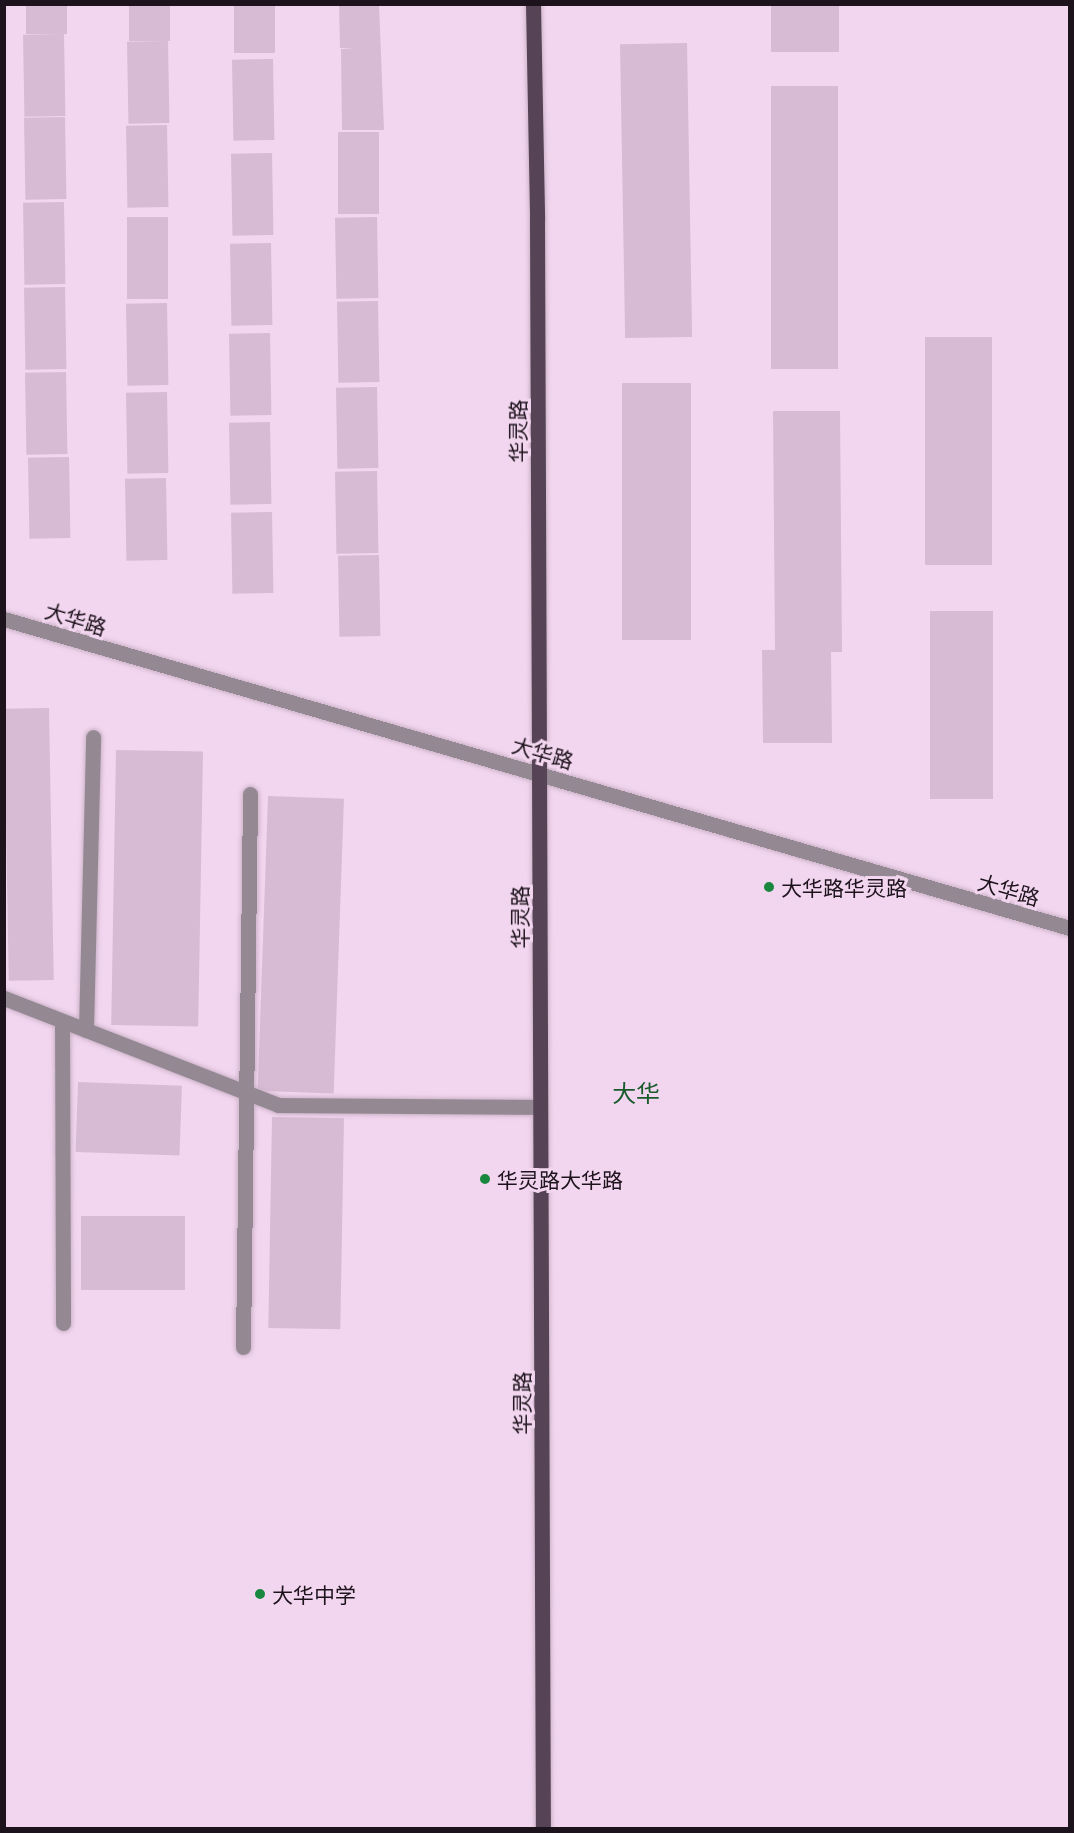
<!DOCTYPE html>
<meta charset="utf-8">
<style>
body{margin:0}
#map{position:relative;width:1074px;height:1833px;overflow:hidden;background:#f2d6ef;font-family:Georgia,"Noto Sans SC",serif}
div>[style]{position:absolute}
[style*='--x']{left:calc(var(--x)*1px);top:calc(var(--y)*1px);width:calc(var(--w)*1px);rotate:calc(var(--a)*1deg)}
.building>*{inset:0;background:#d7bbd4;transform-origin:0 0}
.roads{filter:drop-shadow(0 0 2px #ccb3c9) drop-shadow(0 0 2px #ccb3c9)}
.minor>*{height:15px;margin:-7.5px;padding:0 7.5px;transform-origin:7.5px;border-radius:7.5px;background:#948993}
.major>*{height:15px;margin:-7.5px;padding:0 7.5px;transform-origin:7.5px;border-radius:7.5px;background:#564355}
.dots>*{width:16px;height:16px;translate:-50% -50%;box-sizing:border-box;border:3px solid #f2d6ef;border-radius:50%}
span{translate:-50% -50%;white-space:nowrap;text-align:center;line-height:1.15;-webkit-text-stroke:6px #f2d6ef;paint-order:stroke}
.street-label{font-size:21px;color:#1d131c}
.poi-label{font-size:21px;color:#1d131c}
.left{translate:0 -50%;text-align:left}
.quarter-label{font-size:24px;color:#195a2b}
.frame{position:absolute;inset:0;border:6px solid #1d131c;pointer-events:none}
</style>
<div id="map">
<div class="building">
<div style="left:26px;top:4px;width:41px;height:30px"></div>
<div style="left:129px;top:4px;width:41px;height:37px"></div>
<div style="left:234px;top:4px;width:41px;height:49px"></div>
<div style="clip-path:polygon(339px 4px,379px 4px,384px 130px,342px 130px,341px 49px,354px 48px,340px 48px)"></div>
<div style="left:771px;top:4px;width:68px;height:48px"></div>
<div style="left:64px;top:34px;width:82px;height:41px;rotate:89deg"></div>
<div style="left:168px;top:41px;width:82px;height:41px;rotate:89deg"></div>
<div style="left:687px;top:43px;width:294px;height:67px;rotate:89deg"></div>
<div style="left:273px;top:59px;width:81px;height:41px;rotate:89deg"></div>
<div style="left:771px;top:86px;width:67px;height:283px"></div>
<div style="left:65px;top:117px;width:82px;height:41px;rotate:89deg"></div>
<div style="left:167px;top:125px;width:82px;height:41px;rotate:89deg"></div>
<div style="left:338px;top:132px;width:41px;height:82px"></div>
<div style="left:272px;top:153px;width:82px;height:41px;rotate:89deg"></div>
<div style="left:64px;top:202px;width:82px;height:41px;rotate:89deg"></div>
<div style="left:127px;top:217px;width:41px;height:82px"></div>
<div style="left:377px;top:217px;width:81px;height:42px;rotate:89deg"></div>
<div style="left:271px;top:243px;width:82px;height:41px;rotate:89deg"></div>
<div style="left:65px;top:287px;width:82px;height:41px;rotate:89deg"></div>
<div style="left:378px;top:301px;width:81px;height:41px;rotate:89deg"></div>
<div style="left:167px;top:303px;width:82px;height:41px;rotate:89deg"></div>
<div style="left:270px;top:333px;width:82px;height:41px;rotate:89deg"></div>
<div style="left:925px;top:337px;width:67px;height:228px"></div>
<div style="left:66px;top:372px;width:82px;height:41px;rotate:89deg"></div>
<div style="left:622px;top:383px;width:69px;height:257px"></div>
<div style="left:377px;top:387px;width:81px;height:41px;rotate:89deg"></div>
<div style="left:167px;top:392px;width:81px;height:41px;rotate:89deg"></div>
<div style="clip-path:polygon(773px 411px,840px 411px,842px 652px,831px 652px,832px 743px,763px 743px,762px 650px,775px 650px)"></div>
<div style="left:270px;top:422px;width:82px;height:41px;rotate:89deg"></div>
<div style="left:69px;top:457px;width:81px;height:41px;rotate:89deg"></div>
<div style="left:377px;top:471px;width:82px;height:42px;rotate:89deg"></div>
<div style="left:166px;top:478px;width:82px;height:41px;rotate:89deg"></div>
<div style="left:272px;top:512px;width:81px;height:41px;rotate:89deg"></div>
<div style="left:379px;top:555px;width:81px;height:41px;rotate:89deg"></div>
<div style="left:930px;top:611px;width:63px;height:188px"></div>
<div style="left:49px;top:708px;width:272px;height:45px;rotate:89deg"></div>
<div style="left:116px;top:750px;width:87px;height:275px;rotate:1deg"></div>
<div style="left:268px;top:796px;width:76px;height:295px;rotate:2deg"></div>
<div style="left:78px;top:1082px;width:104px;height:70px;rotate:2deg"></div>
<div style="left:272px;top:1117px;width:72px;height:211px;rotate:1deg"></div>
<div style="left:81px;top:1216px;width:104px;height:74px"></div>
</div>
<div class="roads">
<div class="minor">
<div style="--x:4;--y:619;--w:1110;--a:16.17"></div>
<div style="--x:4;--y:998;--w:294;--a:21.3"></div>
<div style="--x:278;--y:1105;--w:262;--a:0.4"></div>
<div style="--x:62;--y:1021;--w:302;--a:89.8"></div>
<div style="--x:86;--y:1030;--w:293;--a:-88.6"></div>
<div style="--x:243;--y:1347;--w:553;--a:-89.27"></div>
</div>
<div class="major">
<div style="--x:533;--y:4;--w:216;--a:88.9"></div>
<div style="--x:537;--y:220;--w:1608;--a:89.79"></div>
</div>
</div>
<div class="dots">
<div style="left:769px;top:887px;background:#1a873f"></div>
<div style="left:485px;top:1179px;background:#1a873f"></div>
<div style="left:260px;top:1594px;background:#1a873f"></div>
</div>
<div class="street-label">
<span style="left:517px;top:431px;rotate:-90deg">华灵路</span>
<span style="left:76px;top:618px;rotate:17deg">大华路</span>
<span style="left:543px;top:752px;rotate:16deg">大华路</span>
<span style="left:1009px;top:889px;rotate:16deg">大华路</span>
<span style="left:519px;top:917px;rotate:-90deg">华灵路</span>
<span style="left:521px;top:1403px;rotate:-90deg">华灵路</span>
</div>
<div class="poi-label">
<span class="left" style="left:781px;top:887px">大华路华灵路</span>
<span class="left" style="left:497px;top:1179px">华灵路大华路</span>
<span class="left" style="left:272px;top:1594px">大华中学</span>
</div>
<div class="quarter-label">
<span style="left:636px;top:1092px">大华</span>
</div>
<div class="frame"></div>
</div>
